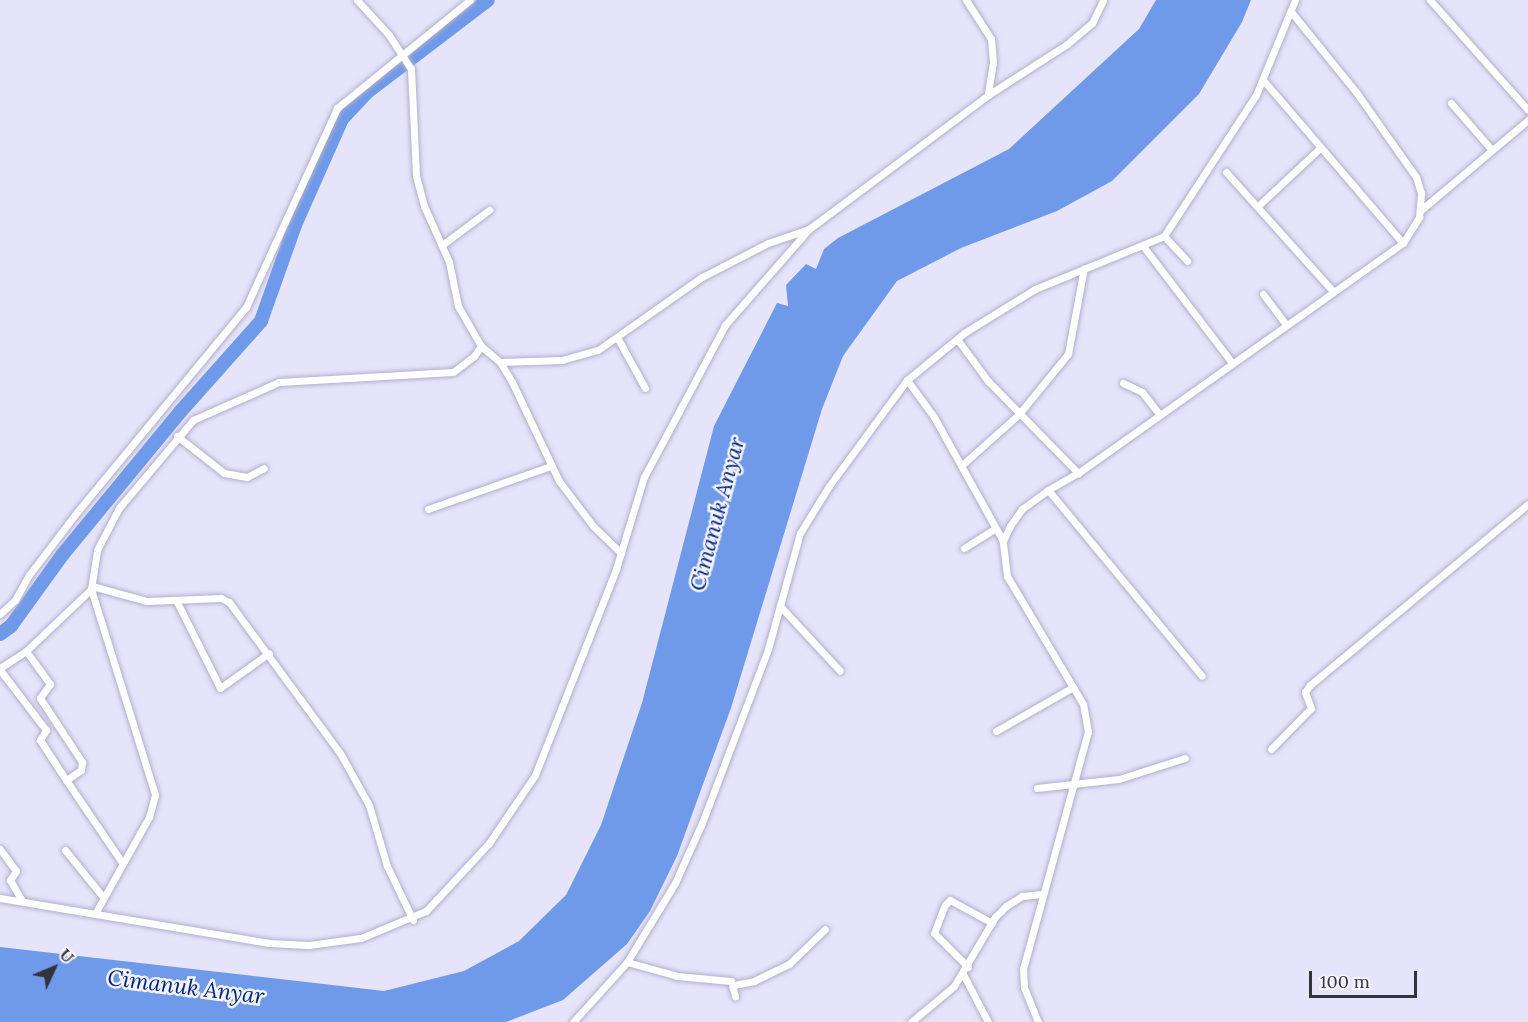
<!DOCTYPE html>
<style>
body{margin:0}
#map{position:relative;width:1528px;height:1022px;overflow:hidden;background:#e6e4fb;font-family:Lora,serif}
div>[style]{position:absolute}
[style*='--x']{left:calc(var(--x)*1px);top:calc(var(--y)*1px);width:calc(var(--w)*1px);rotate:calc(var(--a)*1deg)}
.water>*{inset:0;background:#6f99e9}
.river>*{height:14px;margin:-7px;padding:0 7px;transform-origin:7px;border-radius:7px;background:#6f99e9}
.roads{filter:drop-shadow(0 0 2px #b2afcb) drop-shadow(0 0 2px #b2afcb)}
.street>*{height:7px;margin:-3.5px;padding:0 3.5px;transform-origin:3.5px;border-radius:3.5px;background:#fff}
span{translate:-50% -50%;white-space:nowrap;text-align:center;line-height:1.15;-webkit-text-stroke:5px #f4f3fe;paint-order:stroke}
.water-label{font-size:22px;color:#00267f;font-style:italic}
.north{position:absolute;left:24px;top:938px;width:60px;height:60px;-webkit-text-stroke:4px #f4f3fe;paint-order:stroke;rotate:46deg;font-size:16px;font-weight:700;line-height:24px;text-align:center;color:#33323d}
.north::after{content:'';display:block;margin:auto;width:21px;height:27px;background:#33323d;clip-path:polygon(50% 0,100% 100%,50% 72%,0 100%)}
.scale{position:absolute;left:1309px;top:971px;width:108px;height:27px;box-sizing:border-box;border:3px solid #33323d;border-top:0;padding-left:8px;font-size:18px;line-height:21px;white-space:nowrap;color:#33323d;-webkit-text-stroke:4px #f4f3fe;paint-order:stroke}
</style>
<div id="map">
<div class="water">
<div style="clip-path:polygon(1156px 0,1251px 0,1242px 22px,1199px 94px,1112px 181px,1057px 211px,961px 248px,897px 281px,843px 356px,822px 409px,731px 708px,702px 787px,677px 856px,650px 911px,627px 944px,563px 1000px,506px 1022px,0 1022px,0 947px,384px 991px,464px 971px,519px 941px,566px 895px,601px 825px,642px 703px,714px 426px,777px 303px,788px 306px,786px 285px,806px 264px,816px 269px,824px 249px,838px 238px,1009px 149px,1139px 29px)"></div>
</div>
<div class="river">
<div style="--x:0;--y:634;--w:14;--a:-36"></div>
<div style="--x:11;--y:626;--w:89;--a:-54.2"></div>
<div style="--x:63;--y:554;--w:184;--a:-50.5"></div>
<div style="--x:180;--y:412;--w:122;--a:-48.3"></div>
<div style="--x:261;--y:321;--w:102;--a:-70.5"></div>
<div style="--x:295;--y:225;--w:116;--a:-66.1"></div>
<div style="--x:342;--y:119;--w:35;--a:-47"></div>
<div style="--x:366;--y:93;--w:153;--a:-37.3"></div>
</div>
<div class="roads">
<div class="street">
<div style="--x:357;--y:0;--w:47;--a:47.6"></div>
<div style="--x:389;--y:35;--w:40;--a:57.1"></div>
<div style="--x:411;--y:69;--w:107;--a:87.3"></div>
<div style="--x:416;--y:176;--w:31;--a:75"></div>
<div style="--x:424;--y:206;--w:61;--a:65.9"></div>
<div style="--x:449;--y:262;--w:45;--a:78.4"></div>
<div style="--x:458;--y:306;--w:46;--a:60.1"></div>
<div style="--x:481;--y:346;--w:25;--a:40"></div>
<div style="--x:500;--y:362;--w:23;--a:59"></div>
<div style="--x:512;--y:382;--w:110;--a:64.6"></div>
<div style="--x:559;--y:481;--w:56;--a:52.9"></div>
<div style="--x:593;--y:526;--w:39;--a:44"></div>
<div style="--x:966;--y:0;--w:46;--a:57.3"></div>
<div style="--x:991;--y:39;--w:23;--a:85"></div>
<div style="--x:993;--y:62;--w:33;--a:99"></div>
<div style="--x:1430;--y:0;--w:147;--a:48.3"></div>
<div style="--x:1264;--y:81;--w:213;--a:49.4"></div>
<div style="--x:1451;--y:103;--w:61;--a:49"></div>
<div style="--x:1226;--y:172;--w:159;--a:48.1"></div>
<div style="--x:1258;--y:206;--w:83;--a:-43.1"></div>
<div style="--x:1421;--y:210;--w:140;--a:-40.1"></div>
<div style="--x:1164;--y:236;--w:34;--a:47"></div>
<div style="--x:442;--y:245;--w:59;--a:-36.7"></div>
<div style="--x:1143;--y:246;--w:147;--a:52.7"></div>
<div style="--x:1263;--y:294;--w:38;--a:53"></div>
<div style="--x:617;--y:337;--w:58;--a:61.2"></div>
<div style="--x:957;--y:339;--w:52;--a:53.6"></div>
<div style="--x:988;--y:381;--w:129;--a:45.6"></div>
<div style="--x:500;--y:362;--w:62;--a:-1.8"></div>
<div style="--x:562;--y:360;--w:37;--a:-16"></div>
<div style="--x:598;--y:350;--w:127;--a:-35.1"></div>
<div style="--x:702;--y:277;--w:74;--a:-27.3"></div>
<div style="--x:768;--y:243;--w:43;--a:-18.9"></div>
<div style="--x:907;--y:380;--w:74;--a:-39.5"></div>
<div style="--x:964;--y:333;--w:84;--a:-31.8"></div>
<div style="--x:1035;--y:289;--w:139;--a:-22.3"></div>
<div style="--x:1164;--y:236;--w:168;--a:-56.9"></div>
<div style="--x:1256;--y:95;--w:103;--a:-67.7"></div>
<div style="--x:1123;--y:383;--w:21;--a:25"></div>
<div style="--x:1142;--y:392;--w:28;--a:52"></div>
<div style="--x:177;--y:436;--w:60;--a:38.2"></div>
<div style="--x:224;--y:473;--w:23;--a:10"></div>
<div style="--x:247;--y:477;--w:19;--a:-28"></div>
<div style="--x:962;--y:465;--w:76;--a:-41.8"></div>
<div style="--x:1019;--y:414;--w:77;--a:-50.8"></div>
<div style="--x:1068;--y:354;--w:87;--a:-79.5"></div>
<div style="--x:1048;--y:490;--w:241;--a:50.4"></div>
<div style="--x:428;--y:509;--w:130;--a:-19.3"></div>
<div style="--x:964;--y:548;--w:36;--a:-32"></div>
<div style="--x:92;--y:586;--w:57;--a:15.3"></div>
<div style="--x:147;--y:601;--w:74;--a:-2.3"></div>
<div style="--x:221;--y:598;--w:9;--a:27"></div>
<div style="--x:229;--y:602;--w:187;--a:53.7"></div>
<div style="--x:340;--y:753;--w:60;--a:60.9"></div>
<div style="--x:369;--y:805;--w:64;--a:73.6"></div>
<div style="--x:387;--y:866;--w:60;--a:64.3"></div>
<div style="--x:91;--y:589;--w:216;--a:72.7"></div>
<div style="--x:155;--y:795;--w:23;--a:105"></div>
<div style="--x:149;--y:817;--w:109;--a:119.2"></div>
<div style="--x:177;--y:602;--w:96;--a:63.4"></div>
<div style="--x:220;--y:688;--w:60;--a:-35.5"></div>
<div style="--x:780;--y:606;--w:88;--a:47.3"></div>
<div style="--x:0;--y:614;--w:21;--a:-43"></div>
<div style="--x:15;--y:600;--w:29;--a:-61"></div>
<div style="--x:29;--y:575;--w:79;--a:-52.7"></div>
<div style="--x:77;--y:512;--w:266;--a:-50.5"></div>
<div style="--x:246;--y:307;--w:219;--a:-65.4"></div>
<div style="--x:337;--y:108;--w:171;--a:-39.1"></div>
<div style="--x:26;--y:651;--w:41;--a:54"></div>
<div style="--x:50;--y:684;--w:17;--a:126"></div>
<div style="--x:40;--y:698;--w:77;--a:56.7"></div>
<div style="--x:82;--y:762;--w:8;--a:97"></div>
<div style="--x:81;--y:770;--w:18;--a:146"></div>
<div style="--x:66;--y:780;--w:98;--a:55.8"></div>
<div style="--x:0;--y:668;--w:31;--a:-33"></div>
<div style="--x:26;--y:651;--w:90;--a:-43.6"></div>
<div style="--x:91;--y:589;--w:39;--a:-81"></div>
<div style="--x:97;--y:550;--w:47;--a:-62.4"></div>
<div style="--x:119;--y:508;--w:115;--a:-49.9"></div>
<div style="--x:193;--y:420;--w:94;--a:-23.8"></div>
<div style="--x:279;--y:382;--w:174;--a:-3.3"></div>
<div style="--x:453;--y:372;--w:26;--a:-37"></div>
<div style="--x:474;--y:356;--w:12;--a:-55"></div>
<div style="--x:0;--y:670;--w:76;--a:52.5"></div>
<div style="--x:46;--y:730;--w:12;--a:121"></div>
<div style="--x:40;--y:740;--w:48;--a:57"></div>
<div style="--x:996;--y:731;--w:89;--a:-29.7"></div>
<div style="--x:1271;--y:749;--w:57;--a:-45.7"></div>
<div style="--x:1311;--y:708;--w:17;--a:-111"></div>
<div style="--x:1305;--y:692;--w:9;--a:-54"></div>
<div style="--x:1310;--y:685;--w:283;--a:-39.7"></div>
<div style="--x:1037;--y:788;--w:82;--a:-6.3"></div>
<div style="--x:1119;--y:779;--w:69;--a:-17.7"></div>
<div style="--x:0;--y:849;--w:27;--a:54"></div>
<div style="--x:16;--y:871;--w:11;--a:124"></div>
<div style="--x:10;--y:880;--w:24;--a:60"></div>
<div style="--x:65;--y:850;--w:60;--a:51"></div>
<div style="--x:0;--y:898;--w:273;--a:9.5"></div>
<div style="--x:269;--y:943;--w:40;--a:2.9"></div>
<div style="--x:309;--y:945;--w:52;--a:-7.7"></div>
<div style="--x:361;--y:938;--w:70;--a:-22.6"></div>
<div style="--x:426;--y:911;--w:93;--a:-47.2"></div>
<div style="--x:489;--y:843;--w:82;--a:-55.9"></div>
<div style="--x:535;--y:775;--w:221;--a:-68.5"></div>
<div style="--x:616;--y:569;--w:96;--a:-73.1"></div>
<div style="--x:644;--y:477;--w:172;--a:-61.9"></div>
<div style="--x:725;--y:325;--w:128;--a:-48.8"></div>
<div style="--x:809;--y:229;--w:224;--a:-36.8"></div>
<div style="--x:988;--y:95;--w:94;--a:-32.8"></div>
<div style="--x:1067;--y:44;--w:33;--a:-40"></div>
<div style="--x:1092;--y:23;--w:25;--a:-64"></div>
<div style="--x:627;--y:962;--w:52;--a:15.6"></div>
<div style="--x:677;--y:976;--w:54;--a:5.3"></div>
<div style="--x:731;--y:981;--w:16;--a:75"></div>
<div style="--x:968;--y:967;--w:48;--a:-135"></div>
<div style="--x:934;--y:933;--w:30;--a:-69"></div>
<div style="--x:945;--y:905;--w:7;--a:-45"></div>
<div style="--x:950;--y:900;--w:48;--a:28.7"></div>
<div style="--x:963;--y:974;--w:54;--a:62.5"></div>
<div style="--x:734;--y:985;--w:20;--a:-11"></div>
<div style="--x:754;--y:981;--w:39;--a:-26"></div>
<div style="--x:789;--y:964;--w:50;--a:-44.2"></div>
<div style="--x:573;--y:1022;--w:81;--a:-48"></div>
<div style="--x:627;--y:962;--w:92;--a:-58.7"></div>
<div style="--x:675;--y:883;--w:66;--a:-65.8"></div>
<div style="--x:702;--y:823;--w:186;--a:-69.2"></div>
<div style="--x:768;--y:649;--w:120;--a:-74.6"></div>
<div style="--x:800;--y:533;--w:55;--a:-58.3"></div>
<div style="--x:829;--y:486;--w:132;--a:-53.7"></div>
<div style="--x:907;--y:380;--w:46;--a:53.9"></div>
<div style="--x:934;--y:417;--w:142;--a:60.9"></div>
<div style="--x:911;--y:1022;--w:56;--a:-39.9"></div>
<div style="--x:954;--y:986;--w:80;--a:-59.3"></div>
<div style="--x:995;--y:917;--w:16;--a:-45"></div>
<div style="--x:1006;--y:906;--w:19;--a:-32"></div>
<div style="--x:1022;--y:896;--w:20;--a:-6"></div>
<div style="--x:1038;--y:1022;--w:38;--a:-112"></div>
<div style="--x:1024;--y:987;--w:18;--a:-93"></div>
<div style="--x:1023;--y:969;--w:246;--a:-74.7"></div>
<div style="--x:1088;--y:732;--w:28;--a:-100"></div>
<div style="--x:1083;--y:704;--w:149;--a:-120.7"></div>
<div style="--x:1007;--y:576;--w:35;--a:-97"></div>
<div style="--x:1003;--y:541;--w:17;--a:-65"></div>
<div style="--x:1010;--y:526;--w:21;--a:-55"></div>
<div style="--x:1022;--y:509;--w:32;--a:-36"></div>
<div style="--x:1048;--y:490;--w:34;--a:-30"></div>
<div style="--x:1078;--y:473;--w:398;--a:-35.3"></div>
<div style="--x:1403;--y:243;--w:31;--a:-58"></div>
<div style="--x:1419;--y:217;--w:24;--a:-85"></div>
<div style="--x:1421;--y:193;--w:17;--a:-107"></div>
<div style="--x:1416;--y:177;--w:104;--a:-125.2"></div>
<div style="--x:1356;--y:92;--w:102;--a:-129"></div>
</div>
</div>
<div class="water-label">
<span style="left:717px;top:514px;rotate:-75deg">Cimanuk Anyar</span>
<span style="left:186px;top:987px;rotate:7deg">Cimanuk Anyar</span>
</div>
<div class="north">U</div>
<div class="scale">100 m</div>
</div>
